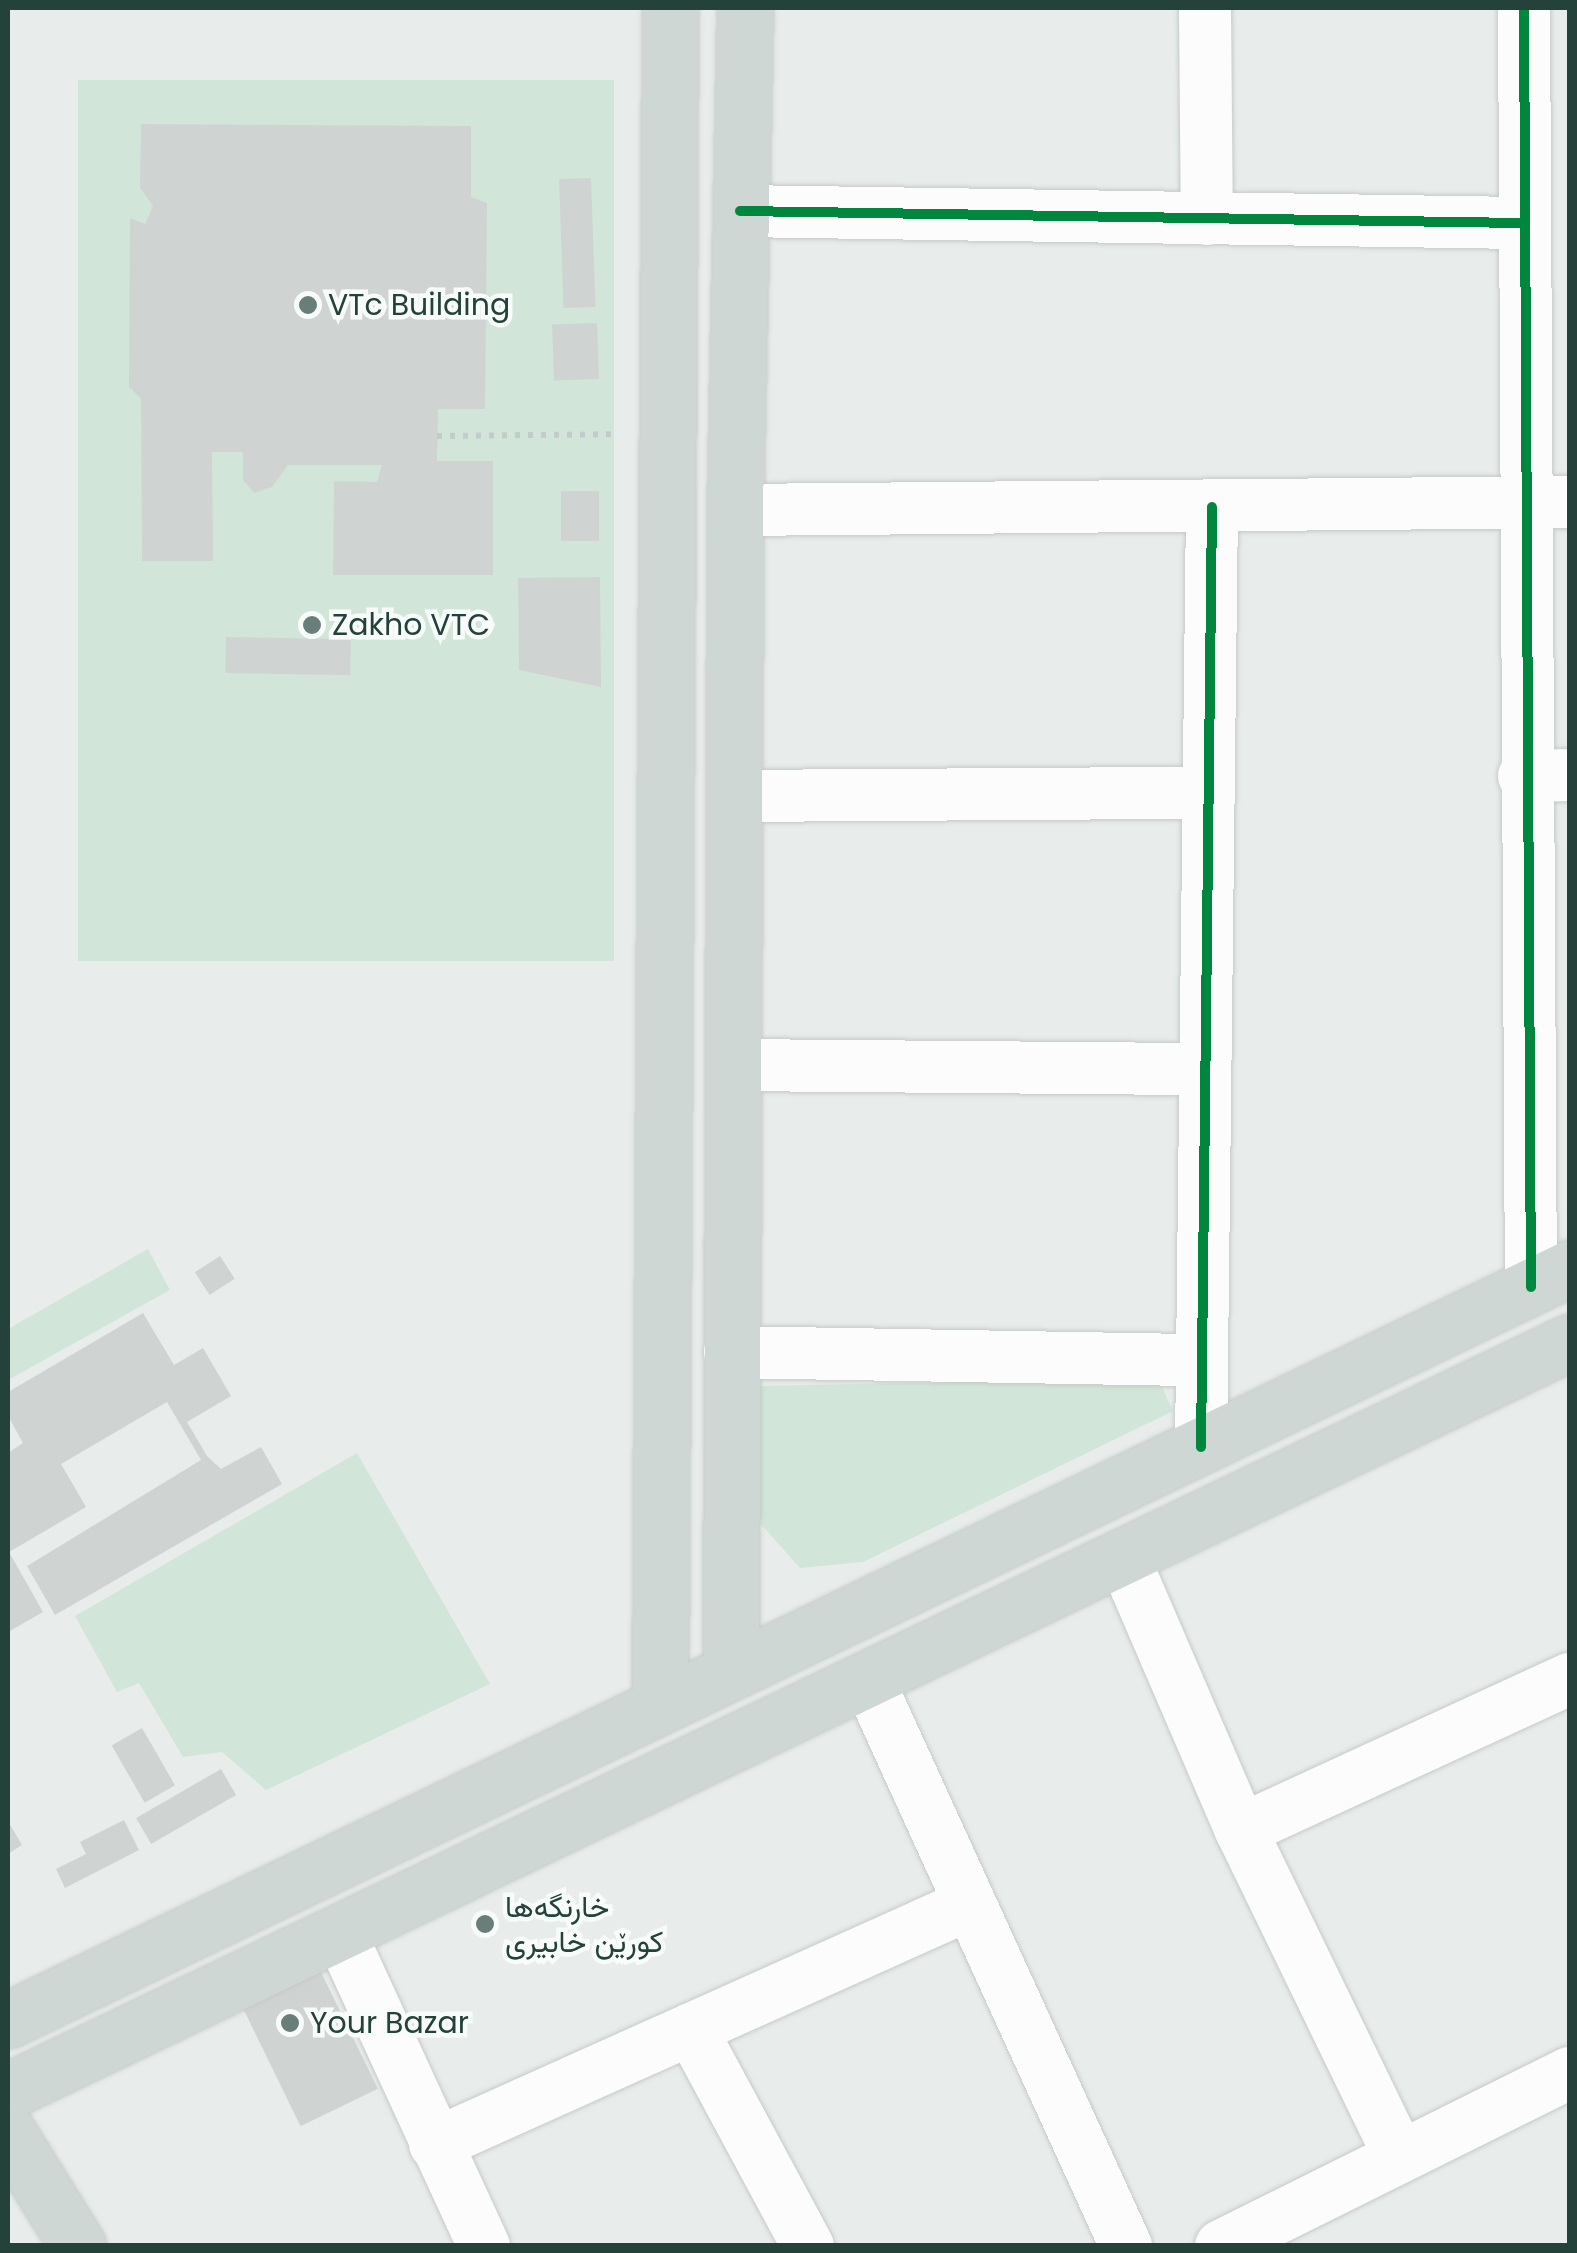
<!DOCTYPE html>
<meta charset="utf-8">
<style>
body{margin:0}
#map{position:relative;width:1577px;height:2253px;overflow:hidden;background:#e8edeb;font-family:Poppins,Vazirmatn,sans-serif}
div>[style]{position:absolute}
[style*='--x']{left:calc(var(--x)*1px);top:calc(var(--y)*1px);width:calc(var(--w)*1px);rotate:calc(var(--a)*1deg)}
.green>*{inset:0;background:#d1e6d8;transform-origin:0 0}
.building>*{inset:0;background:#cfd4d2;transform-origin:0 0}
.path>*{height:6px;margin-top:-3px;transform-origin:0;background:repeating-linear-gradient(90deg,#c3ccca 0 5px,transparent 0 13px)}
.roads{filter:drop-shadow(0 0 2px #c5cac8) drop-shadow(0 0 2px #c5cac8)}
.minor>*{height:52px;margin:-26px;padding:0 26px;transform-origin:26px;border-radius:26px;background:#fcfcfc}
.major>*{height:55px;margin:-27.5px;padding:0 27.5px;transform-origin:27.5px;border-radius:27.5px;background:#cfd7d5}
.cycleway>*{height:10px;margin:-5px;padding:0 5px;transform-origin:5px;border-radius:5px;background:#00873e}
.dots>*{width:28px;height:28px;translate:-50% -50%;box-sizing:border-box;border:5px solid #f7fbf9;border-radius:50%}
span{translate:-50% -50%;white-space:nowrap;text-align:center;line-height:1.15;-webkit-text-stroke:9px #f7fbf9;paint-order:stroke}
.poi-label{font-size:30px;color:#24423a}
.left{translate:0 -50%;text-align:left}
.frame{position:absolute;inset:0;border:10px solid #24423a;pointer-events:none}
</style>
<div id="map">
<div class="green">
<div style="left:614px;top:80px;width:881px;height:536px;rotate:90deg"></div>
<div style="clip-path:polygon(148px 1249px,170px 1290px,8px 1380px,8px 1329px)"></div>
<div style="clip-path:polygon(1158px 1378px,1173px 1411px,863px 1562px,800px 1568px,749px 1511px,760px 1386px)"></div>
<div style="clip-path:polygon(357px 1453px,490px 1684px,266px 1790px,222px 1752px,183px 1757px,139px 1683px,117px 1692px,75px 1616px)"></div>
</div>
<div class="building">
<div style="clip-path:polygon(141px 124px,471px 126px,471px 197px,487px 203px,485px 409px,438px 409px,437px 461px,493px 461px,493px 575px,333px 575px,334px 481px,377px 482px,382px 465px,288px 465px,272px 487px,254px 493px,243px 480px,243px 452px,212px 452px,213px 561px,142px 561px,141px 399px,129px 387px,130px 218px,145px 224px,153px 206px,140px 188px)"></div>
<div style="left:591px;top:178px;width:129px;height:32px;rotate:88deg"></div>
<div style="left:597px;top:323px;width:56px;height:45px;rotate:88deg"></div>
<div style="left:561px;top:491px;width:38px;height:50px"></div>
<div style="clip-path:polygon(600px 577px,601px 687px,519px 670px,518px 578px)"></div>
<div style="left:226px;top:637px;width:125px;height:36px;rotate:1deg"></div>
<div style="left:220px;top:1256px;width:27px;height:30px;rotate:57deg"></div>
<div style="clip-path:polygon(143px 1313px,174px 1365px,203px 1348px,231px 1396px,187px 1422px,207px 1456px,221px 1469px,261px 1447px,282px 1484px,55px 1615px,27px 1566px,201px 1460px,167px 1402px,61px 1464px,86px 1507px,9px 1552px,43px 1612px,8px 1632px,8px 1453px,23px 1443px,8px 1416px,8px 1392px)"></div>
<div style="left:142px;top:1728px;width:66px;height:35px;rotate:60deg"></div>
<div style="left:221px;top:1769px;width:30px;height:98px;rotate:60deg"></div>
<div style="clip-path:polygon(124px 1820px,139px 1850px,65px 1888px,56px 1869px,86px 1854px,80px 1842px)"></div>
<div style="clip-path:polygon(8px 1821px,22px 1845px,8px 1854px)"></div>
<div style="left:320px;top:1970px;width:132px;height:86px;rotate:64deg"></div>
</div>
<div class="path">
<div style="--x:437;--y:436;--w:178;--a:-0.6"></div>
</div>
<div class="roads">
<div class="minor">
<div style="--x:1205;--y:8;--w:211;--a:89.5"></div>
<div style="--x:1524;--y:8;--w:1279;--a:89.69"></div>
<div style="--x:740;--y:211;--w:784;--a:0.88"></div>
<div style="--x:735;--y:510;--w:835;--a:-0.55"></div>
<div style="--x:1524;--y:776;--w:46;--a:-1.2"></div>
<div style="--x:733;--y:796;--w:475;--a:-0.4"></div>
<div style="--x:732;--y:1065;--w:473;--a:0.5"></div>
<div style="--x:730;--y:1352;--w:472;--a:1"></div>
<div style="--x:1201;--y:1447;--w:940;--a:-89.33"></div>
<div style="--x:1125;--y:1561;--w:293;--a:66.7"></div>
<div style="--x:1241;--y:1830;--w:362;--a:64.1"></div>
<div style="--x:869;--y:1682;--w:620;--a:65.5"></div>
<div style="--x:1241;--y:1830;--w:362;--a:-24.7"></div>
<div style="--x:340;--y:1933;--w:345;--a:65.3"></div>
<div style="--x:691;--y:2029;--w:247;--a:61.7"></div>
<div style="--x:435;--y:2144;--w:586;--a:-24.16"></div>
<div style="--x:1221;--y:2246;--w:390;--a:-26.4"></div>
</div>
<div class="major">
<div style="--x:731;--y:1669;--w:1159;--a:-89.8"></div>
<div style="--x:735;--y:510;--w:502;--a:-88.86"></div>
<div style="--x:660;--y:1704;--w:1696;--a:-89.66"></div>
<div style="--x:8;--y:2020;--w:1734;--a:-25.71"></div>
<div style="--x:8;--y:2091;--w:1732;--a:-25.62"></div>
<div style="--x:8;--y:2133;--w:133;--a:58.2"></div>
</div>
</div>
<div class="cycleway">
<div style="--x:1524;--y:8;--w:1279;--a:89.69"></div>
<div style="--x:740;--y:211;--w:784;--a:0.88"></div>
<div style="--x:1201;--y:1447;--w:940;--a:-89.33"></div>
</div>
<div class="dots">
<div style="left:308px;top:305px;background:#697e78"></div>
<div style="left:312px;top:625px;background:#697e78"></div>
<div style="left:485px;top:1924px;background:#697e78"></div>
<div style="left:290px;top:2023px;background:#697e78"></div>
</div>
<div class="poi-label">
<span class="left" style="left:328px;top:305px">VTc Building</span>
<span class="left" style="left:332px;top:625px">Zakho VTC</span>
<span class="left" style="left:505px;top:1924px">خارنگه‌ها<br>كورێن خابيرى</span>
<span class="left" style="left:310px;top:2023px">Your Bazar</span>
</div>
<div class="frame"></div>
</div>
